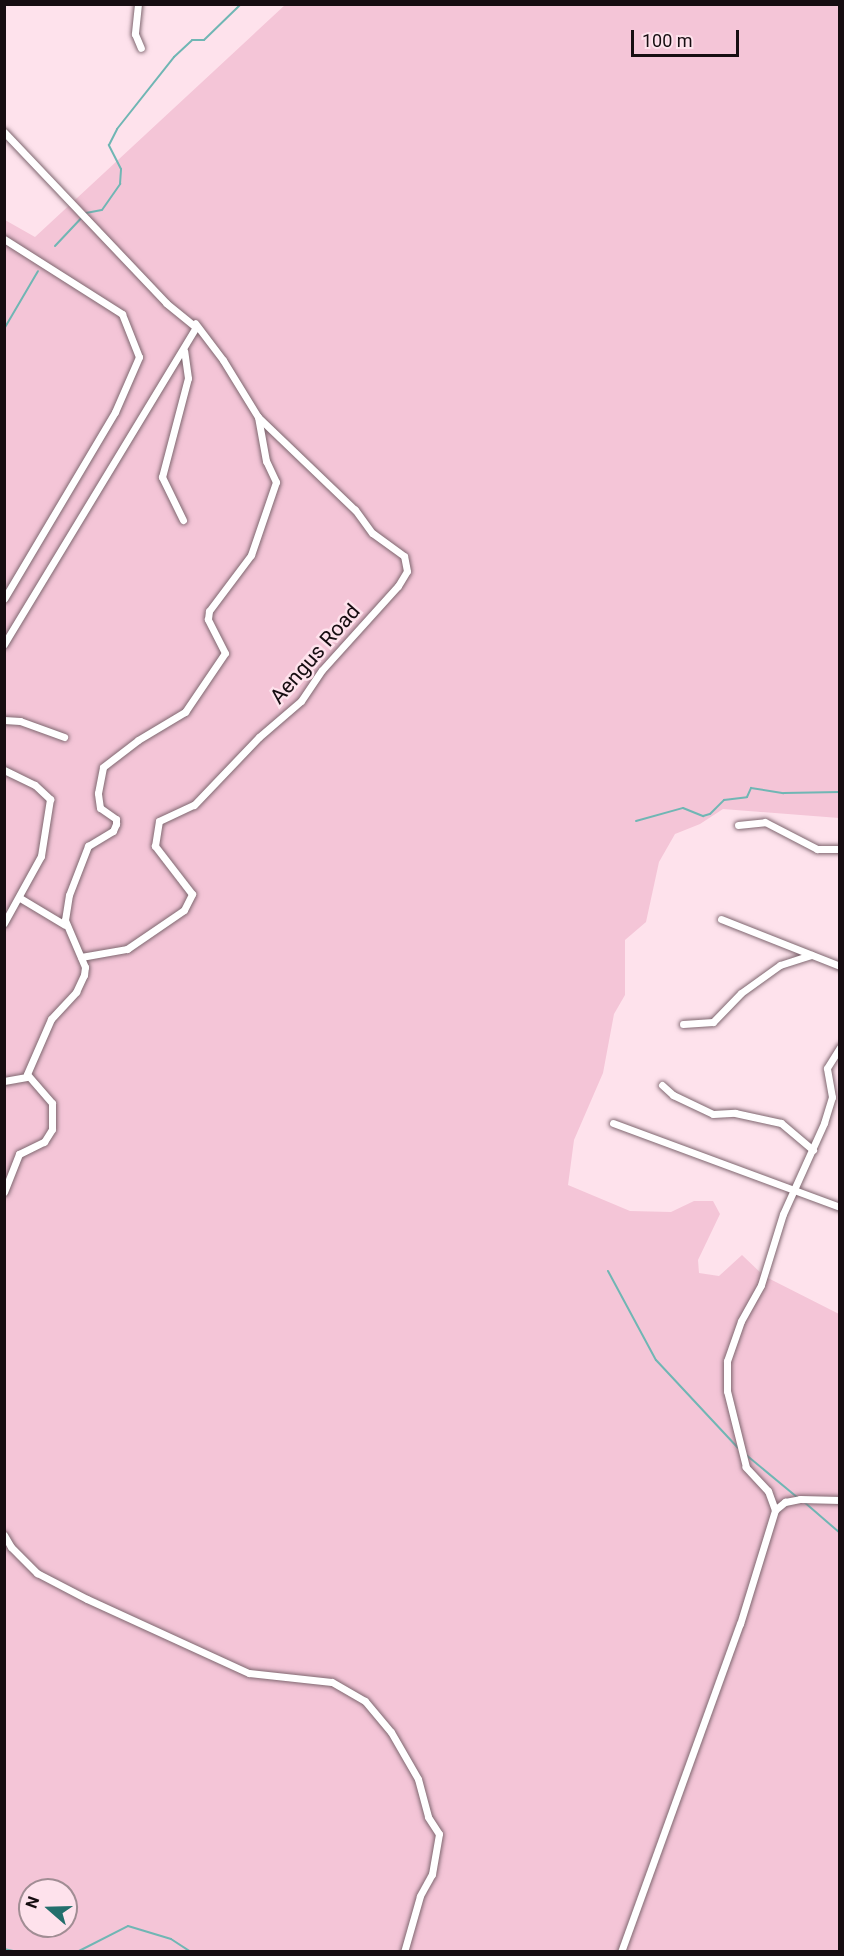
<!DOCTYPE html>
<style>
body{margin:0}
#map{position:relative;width:844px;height:1956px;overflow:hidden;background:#fee2ec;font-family:Roboto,sans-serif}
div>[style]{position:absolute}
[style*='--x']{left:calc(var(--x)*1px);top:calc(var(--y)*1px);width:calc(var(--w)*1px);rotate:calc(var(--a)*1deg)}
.green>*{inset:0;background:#f4c5d7}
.stream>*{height:2px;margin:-1px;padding:0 1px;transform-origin:1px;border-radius:1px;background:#70b6b4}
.roads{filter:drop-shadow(0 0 2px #7f6770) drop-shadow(0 0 2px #7f6770)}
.minor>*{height:7px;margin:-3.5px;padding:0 3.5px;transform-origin:3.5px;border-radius:3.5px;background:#fff}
span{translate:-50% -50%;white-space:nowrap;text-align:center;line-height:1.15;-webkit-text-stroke:5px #fee2ec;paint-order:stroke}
.street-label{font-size:21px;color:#160d11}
.frame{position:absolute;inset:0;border:6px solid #160d11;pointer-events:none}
.north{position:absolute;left:18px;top:1878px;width:60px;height:60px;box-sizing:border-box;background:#fee2ec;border:2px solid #a18d94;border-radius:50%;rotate:290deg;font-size:16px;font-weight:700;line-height:24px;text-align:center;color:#160d11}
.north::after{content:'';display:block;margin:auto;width:21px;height:27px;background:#236e6c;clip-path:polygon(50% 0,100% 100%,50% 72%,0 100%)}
.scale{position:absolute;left:631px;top:30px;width:108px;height:27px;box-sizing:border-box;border:3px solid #160d11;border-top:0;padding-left:8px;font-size:18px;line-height:21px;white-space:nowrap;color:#160d11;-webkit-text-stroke:4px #fee2ec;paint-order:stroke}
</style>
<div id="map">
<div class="green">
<div style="clip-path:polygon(evenodd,285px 5px,839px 5px,839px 818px,723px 809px,700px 824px,675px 834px,659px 862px,646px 922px,625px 940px,625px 995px,614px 1014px,603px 1073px,574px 1140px,568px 1185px,630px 1211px,671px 1212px,694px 1201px,713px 1201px,720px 1214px,698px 1260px,699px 1273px,719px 1276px,742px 1255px,764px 1276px,839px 1314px,839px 1951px,5px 1951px,5px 220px,35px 237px,285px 5px,30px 1890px,66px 1890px,66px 1926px,30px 1926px,30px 1890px)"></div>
</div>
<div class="stream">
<div style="--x:55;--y:246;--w:45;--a:-46.8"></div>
<div style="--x:86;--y:213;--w:16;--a:-11"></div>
<div style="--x:102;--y:210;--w:32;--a:-55"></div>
<div style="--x:120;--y:184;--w:15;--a:-86"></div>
<div style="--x:121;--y:169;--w:27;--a:-117"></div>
<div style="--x:109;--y:145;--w:18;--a:-63"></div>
<div style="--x:117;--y:129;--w:92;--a:-51.6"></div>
<div style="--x:174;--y:57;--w:25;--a:-43"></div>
<div style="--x:192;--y:40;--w:12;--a:0"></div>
<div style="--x:204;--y:40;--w:52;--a:-44.2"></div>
<div style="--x:4;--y:329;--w:67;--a:-59.6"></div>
<div style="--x:636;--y:821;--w:49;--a:-15.5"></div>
<div style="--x:683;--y:808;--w:22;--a:22"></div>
<div style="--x:703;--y:816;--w:7;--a:-16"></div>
<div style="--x:710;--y:814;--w:20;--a:-45"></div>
<div style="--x:724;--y:800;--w:23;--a:-7"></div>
<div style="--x:747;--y:797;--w:10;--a:-66"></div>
<div style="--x:751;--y:788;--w:33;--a:9"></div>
<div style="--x:784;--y:793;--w:56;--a:-1"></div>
<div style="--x:608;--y:1271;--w:101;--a:61.7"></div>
<div style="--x:656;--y:1360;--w:120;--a:47"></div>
<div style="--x:745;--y:1454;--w:69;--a:39.7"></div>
<div style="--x:803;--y:1501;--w:49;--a:40.9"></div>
<div style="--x:4;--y:1949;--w:14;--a:12"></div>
<div style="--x:77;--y:1952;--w:57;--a:-27"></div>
<div style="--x:128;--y:1926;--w:45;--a:16.8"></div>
<div style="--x:171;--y:1939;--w:24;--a:33"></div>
</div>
<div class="roads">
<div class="minor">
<div style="--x:138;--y:4;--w:30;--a:96"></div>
<div style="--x:135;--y:34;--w:15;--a:67"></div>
<div style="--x:4;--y:132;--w:236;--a:46.5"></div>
<div style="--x:166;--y:303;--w:38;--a:39"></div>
<div style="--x:196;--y:327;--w:371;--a:121.2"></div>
<div style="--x:4;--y:239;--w:140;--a:32.4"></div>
<div style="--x:122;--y:314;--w:46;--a:68.4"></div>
<div style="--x:139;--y:357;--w:60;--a:113.6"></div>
<div style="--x:115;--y:412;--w:217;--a:120.7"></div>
<div style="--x:183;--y:520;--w:48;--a:-116"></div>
<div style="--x:162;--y:477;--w:102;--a:-75.3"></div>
<div style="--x:188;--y:378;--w:27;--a:-98"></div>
<div style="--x:4;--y:720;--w:16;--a:4"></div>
<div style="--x:20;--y:721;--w:47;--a:20"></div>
<div style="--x:4;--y:770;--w:34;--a:26"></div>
<div style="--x:35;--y:785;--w:21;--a:43"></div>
<div style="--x:50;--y:799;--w:58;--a:99"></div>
<div style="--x:41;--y:856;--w:77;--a:118.9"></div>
<div style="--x:738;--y:825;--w:27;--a:-6"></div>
<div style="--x:765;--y:822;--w:59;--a:27.4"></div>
<div style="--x:817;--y:849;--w:23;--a:0"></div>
<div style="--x:20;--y:898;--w:52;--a:31"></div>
<div style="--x:721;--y:919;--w:128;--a:21.6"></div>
<div style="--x:81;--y:957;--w:47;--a:-9.9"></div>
<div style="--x:127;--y:949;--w:69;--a:-34.4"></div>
<div style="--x:184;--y:910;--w:18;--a:-63"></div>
<div style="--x:192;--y:894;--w:61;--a:-127.6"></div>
<div style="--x:155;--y:846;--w:25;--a:-81"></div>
<div style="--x:159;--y:821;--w:38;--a:-25"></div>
<div style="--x:194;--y:805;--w:94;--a:-46.3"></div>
<div style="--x:259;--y:737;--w:55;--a:-40.6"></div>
<div style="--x:301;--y:701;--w:37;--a:-56"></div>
<div style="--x:322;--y:670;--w:113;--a:-47.9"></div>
<div style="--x:398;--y:586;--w:17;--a:-59"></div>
<div style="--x:407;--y:571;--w:15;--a:-101"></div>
<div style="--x:404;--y:556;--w:39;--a:-144"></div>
<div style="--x:372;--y:533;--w:29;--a:-126"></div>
<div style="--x:355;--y:510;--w:134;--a:-136.2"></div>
<div style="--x:258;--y:417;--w:67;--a:-121.6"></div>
<div style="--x:223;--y:360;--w:46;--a:-127.1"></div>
<div style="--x:683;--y:1024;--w:30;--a:-4"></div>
<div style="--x:713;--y:1022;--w:40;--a:-46"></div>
<div style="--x:741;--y:993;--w:48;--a:-35.7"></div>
<div style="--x:780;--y:965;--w:33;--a:-18"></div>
<div style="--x:4;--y:1081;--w:23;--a:-10"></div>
<div style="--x:662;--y:1085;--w:15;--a:42"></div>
<div style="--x:673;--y:1095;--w:44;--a:25.4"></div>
<div style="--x:713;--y:1114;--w:22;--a:-3"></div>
<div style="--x:735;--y:1113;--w:47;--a:12.3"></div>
<div style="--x:781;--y:1123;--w:42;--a:40.2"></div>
<div style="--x:613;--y:1123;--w:242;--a:20.3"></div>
<div style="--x:4;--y:1192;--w:41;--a:-68.5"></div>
<div style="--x:19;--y:1154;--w:28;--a:-26"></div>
<div style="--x:44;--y:1142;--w:15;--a:-58"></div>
<div style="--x:52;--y:1129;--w:26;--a:-90"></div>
<div style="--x:52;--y:1103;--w:38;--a:-131"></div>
<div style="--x:27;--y:1074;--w:60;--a:-66.4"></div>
<div style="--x:51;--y:1019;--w:37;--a:-47"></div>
<div style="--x:76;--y:992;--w:19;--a:-65"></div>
<div style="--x:84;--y:975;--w:8;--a:-83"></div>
<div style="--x:85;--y:967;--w:51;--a:-113.1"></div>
<div style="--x:65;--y:920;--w:25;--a:-81"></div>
<div style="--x:69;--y:895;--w:53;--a:-68.8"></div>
<div style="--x:88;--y:846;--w:29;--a:-31"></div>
<div style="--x:113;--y:831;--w:8;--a:-67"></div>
<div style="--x:116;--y:824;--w:5;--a:-90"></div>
<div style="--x:116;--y:819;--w:19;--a:-145"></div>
<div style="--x:100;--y:808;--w:15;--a:-98"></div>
<div style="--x:98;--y:793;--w:26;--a:-79"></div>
<div style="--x:103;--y:767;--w:44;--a:-37.6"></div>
<div style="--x:138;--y:740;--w:55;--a:-30.8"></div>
<div style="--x:185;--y:712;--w:71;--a:-55.9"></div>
<div style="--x:225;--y:653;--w:38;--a:-117"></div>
<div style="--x:208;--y:619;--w:8;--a:-83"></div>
<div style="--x:209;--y:611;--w:70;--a:-53.1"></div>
<div style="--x:251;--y:555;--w:77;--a:-71.1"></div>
<div style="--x:276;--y:482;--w:23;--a:-115"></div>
<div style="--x:266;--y:461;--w:45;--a:-100.3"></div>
<div style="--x:775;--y:1510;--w:20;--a:-110"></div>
<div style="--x:768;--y:1491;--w:33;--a:-133"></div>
<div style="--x:746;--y:1467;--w:78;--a:-104"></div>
<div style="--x:727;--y:1391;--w:30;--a:-90"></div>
<div style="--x:727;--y:1361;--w:42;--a:-70.7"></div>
<div style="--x:741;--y:1321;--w:41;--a:-60.9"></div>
<div style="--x:761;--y:1285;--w:74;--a:-72.8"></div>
<div style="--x:783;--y:1214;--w:100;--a:-65.7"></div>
<div style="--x:824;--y:1123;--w:27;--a:-73"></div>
<div style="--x:832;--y:1097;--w:29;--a:-100"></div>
<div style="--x:827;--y:1068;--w:25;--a:-58"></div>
<div style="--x:4;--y:1535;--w:14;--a:60"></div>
<div style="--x:11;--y:1547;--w:37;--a:45"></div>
<div style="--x:37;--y:1573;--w:56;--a:27.5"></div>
<div style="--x:87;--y:1599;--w:178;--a:24.6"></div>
<div style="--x:249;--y:1673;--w:83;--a:6.2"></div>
<div style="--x:332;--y:1682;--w:38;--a:30"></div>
<div style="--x:365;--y:1701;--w:40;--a:50"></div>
<div style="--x:391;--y:1732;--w:54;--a:60.1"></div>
<div style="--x:418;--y:1779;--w:39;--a:75"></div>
<div style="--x:428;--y:1817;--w:20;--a:57"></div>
<div style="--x:439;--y:1834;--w:41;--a:99.9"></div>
<div style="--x:432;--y:1874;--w:25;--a:119"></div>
<div style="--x:420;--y:1896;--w:58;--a:105.9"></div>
<div style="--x:621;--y:1952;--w:349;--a:-70.1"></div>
<div style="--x:740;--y:1624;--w:119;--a:-72.9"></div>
<div style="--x:775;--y:1510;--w:13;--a:-39"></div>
<div style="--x:785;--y:1502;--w:15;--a:-11"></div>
<div style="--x:800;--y:1499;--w:40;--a:1.4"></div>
</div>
</div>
<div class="street-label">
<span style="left:315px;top:654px;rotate:-49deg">Aengus Road</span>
</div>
<div class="frame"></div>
<div class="north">N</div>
<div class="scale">100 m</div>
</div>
